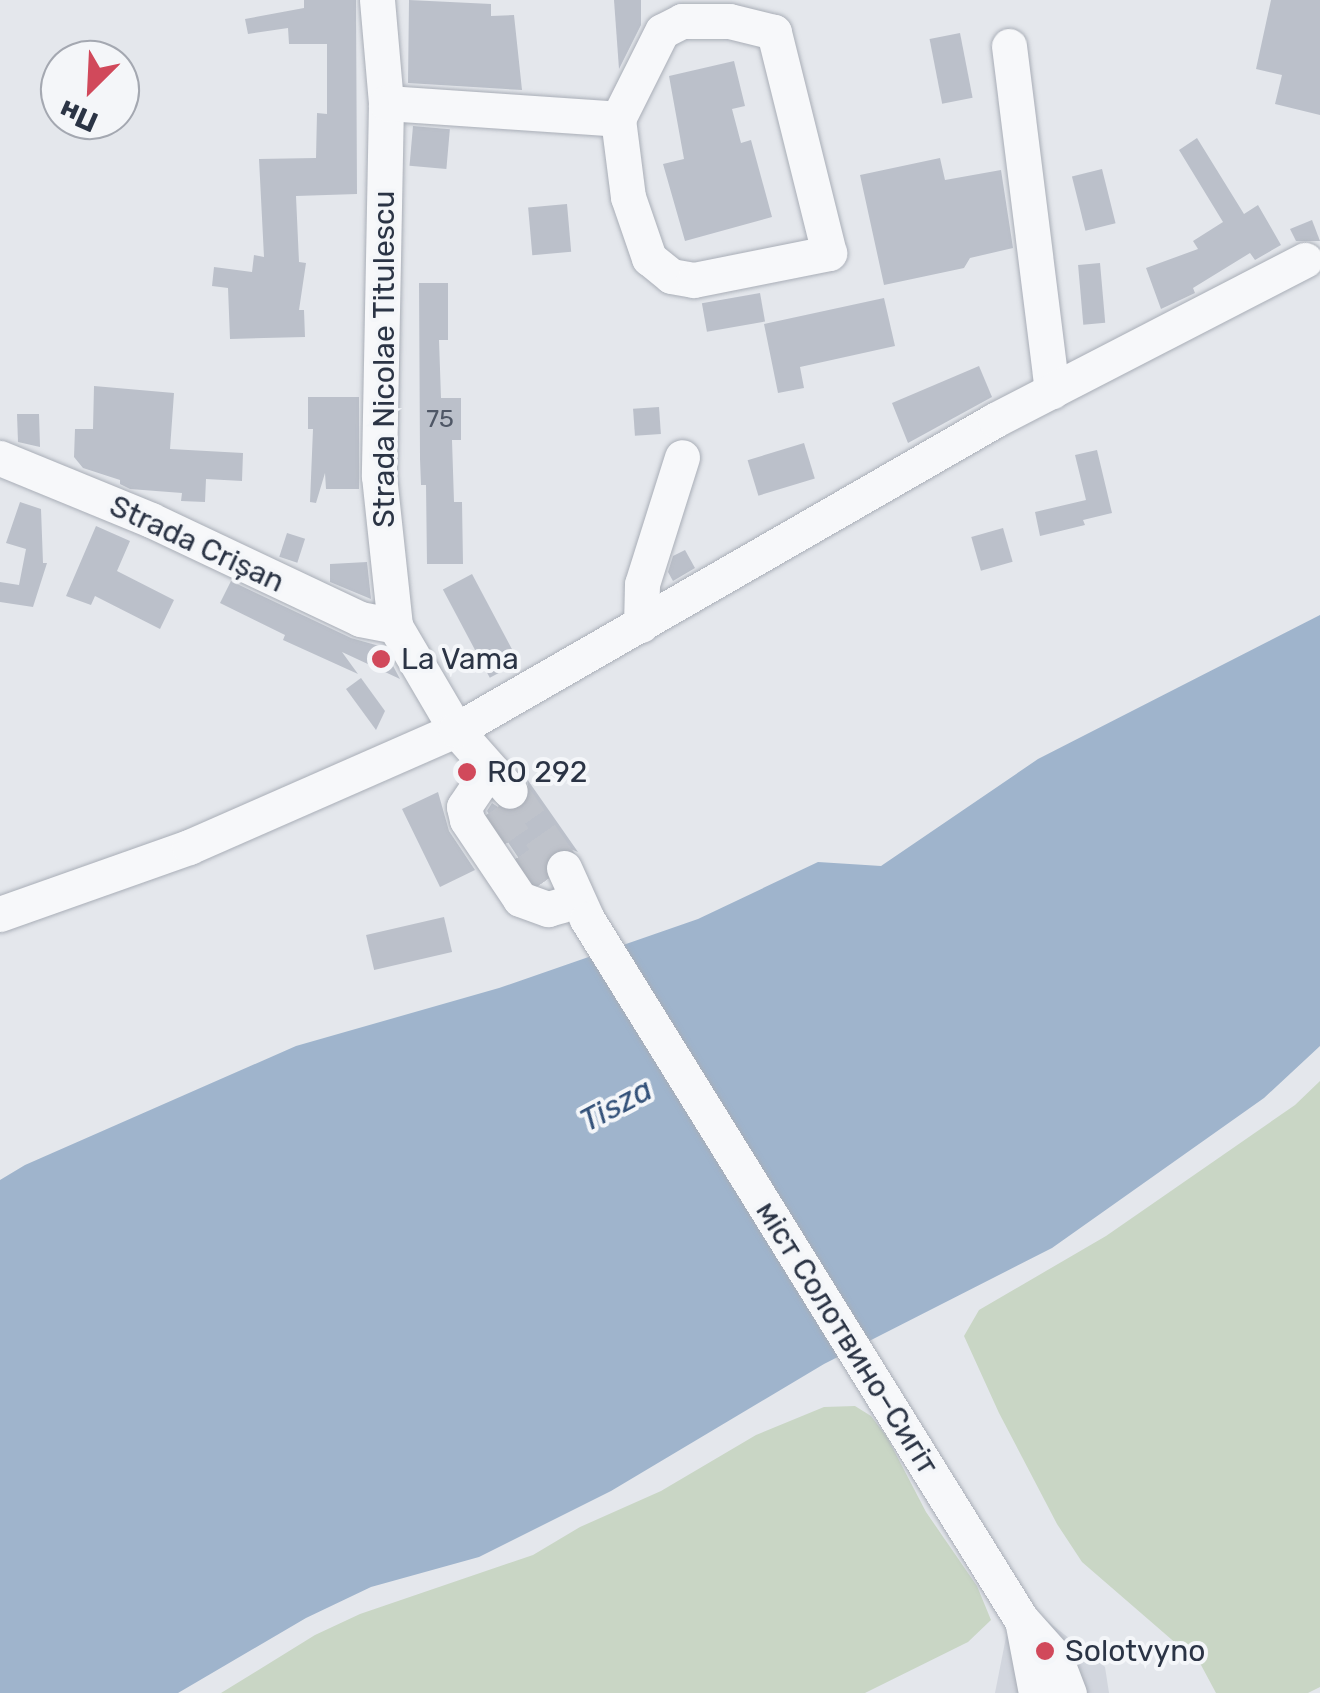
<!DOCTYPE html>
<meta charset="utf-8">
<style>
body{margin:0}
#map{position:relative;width:1320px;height:1693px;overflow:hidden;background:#e4e7ec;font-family:Rubik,sans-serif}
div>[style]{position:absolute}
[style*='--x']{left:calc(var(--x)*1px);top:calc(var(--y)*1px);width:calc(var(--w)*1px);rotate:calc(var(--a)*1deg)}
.built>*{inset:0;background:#d2d6de}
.green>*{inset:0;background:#c9d6c5}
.water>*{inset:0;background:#9fb4cc}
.building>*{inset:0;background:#bbc0ca;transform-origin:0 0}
.minor-tunnel>*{height:35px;margin-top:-17.5px;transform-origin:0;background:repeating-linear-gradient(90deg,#bfc3cb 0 35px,transparent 0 53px)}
.roads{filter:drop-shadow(0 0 2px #a9aeb7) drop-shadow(0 0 2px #a9aeb7)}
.minor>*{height:35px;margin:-17.5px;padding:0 17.5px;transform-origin:17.5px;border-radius:17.5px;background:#f7f8fa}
.dots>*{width:28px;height:28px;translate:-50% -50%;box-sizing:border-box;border:5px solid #f4f6f9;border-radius:50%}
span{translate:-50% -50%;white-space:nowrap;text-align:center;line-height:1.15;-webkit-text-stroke:8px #f4f6f9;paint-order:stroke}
.number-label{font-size:25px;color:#4f5766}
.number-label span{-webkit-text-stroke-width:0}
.street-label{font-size:30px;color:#2b3445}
.poi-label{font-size:30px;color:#2b3445}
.left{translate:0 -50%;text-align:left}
.water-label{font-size:32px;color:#34527a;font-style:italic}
.north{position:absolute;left:40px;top:40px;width:100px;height:100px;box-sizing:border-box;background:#f4f6f9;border:2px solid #a4a8b1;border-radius:50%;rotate:204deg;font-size:28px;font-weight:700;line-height:40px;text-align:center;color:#2b3445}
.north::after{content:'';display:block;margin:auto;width:35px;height:45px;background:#d1495b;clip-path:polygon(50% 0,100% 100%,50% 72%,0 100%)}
</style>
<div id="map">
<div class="built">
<div style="clip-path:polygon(1035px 1611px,1105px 1667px,1109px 1693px,995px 1693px,1008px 1627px)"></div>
</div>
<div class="green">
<div style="clip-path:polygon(1320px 1081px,1320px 1687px,1308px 1693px,1216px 1693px,1201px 1665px,1082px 1562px,1057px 1524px,999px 1413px,964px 1336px,979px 1310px,1106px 1236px,1295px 1105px)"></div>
<div style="clip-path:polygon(855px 1406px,871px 1416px,887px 1437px,926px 1512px,977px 1586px,991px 1620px,968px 1642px,865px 1693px,221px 1693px,315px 1635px,360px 1614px,533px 1555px,580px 1527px,661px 1491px,756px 1435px,824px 1407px)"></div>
</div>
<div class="water">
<div style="clip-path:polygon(1320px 615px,1320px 1046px,1264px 1098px,1052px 1248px,824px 1364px,611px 1491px,479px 1557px,371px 1587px,306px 1618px,178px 1693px,0 1693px,0 1180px,25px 1165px,296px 1046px,499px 988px,698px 919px,818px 862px,881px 866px,1038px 759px)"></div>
</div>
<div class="building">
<div style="clip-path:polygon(304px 0,356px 0,357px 194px,296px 196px,299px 262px,306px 263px,299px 310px,304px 310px,305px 337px,230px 339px,228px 288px,212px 286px,214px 267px,252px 272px,254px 255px,264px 257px,259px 159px,316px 158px,317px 113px,327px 114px,327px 44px,289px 44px,288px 28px,248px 34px,245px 19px,304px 8px)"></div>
<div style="clip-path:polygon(409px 0,491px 4px,491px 16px,514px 15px,522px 90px,408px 83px)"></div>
<div style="clip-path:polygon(614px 0,641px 0,641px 25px,619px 69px)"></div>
<div style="clip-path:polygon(1271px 0,1320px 0,1320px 115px,1275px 104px,1282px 75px,1256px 69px)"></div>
<div style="left:960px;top:33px;width:66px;height:31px;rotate:79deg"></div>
<div style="clip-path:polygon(734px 61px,745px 106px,732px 109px,741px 143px,751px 140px,772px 217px,685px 241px,663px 164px,684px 159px,669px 76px)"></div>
<div style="left:413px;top:126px;width:37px;height:40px;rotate:5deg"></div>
<div style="clip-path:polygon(1197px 138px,1244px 214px,1258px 205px,1281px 245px,1255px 260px,1250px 253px,1193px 288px,1195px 293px,1161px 309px,1146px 268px,1198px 249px,1193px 241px,1223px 222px,1179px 150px)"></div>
<div style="clip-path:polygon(940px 158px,945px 180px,1001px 170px,1013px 248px,970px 258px,964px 268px,884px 285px,860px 175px)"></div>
<div style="left:1102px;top:169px;width:56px;height:31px;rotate:76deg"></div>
<div style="left:567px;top:204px;width:48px;height:39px;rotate:85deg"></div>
<div style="clip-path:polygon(1312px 220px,1320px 241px,1296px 241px,1290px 229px)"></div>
<div style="left:1100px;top:263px;width:60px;height:22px;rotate:85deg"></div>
<div style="clip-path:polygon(419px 283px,448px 283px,448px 340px,439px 340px,441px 398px,461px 398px,461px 440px,452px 440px,454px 502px,462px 502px,463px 564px,427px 564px,426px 485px,421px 485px,420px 459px)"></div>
<div style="left:760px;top:293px;width:29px;height:59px;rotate:80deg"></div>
<div style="clip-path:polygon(884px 298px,895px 346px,800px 367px,804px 388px,778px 393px,764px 324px)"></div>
<div style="clip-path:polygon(979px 366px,992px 397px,908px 443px,892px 403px)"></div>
<div style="clip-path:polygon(94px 386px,174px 393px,170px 449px,243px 453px,242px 481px,206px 479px,205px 502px,181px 501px,182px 493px,130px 489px,120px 484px,120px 480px,83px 468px,74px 457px,75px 429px,93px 429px)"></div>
<div style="clip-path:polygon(308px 397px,359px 397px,359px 489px,326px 489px,325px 473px,316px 503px,310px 502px,313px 429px,308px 429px)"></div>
<div style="left:659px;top:407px;width:27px;height:26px;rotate:86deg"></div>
<div style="clip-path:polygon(17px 414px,39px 414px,40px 447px,18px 442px)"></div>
<div style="left:804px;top:443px;width:37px;height:59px;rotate:73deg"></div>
<div style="clip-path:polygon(1097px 450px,1112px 513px,1083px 520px,1085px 525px,1040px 536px,1035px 512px,1086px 500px,1075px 455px)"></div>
<div style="clip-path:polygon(20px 502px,41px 509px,43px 563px,47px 563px,33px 607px,0 602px,0 582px,19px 585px,26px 549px,6px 543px)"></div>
<div style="clip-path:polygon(96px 526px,130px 541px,117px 571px,174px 600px,160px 629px,95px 596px,91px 605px,66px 596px)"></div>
<div style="left:1003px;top:528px;width:35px;height:33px;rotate:74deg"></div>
<div style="left:287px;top:533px;width:19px;height:25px;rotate:18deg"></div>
<div style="clip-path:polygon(685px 550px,695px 568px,673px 581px,668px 572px,673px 556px)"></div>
<div style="clip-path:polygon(367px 562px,371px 599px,330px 582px,330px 564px)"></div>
<div style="left:472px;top:574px;width:100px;height:33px;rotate:62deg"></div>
<div style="clip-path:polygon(231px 581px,351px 638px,383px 647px,400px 679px,342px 652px,358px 674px,283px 640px,285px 635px,220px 603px)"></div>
<div style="clip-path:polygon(361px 678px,385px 711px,376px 730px,346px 689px)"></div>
<div style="clip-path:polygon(527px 779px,578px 852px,565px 847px,547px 855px,543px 867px,546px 880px,540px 884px,534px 881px,487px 811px,492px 803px,504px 811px,523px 807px,530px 797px)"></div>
<div style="clip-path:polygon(438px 792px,449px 831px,475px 870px,440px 887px,402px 809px)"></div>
<div style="left:444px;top:917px;width:36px;height:80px;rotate:77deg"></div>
</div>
<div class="minor-tunnel">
<div style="--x:510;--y:791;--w:94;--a:55"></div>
<div style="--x:494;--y:809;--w:88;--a:55.2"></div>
</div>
<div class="roads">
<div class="minor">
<div style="--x:377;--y:0;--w:103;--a:85"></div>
<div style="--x:386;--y:103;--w:373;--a:91.1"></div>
<div style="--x:379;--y:476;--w:151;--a:83.9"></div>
<div style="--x:395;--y:626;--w:121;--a:59.6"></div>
<div style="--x:456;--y:730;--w:81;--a:48.5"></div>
<div style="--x:1009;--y:46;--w:348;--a:82.9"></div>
<div style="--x:386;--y:103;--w:233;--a:3.9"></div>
<div style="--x:618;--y:119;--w:79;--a:82.7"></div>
<div style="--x:628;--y:197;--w:65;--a:71"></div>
<div style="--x:649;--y:258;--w:28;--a:39"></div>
<div style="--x:671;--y:276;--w:23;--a:10"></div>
<div style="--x:694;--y:280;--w:138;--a:-11.3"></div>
<div style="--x:829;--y:253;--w:228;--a:-104"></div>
<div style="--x:774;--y:32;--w:46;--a:-166.3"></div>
<div style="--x:729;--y:21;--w:47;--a:180"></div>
<div style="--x:682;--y:21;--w:22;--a:153"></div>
<div style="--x:662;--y:31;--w:98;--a:116.6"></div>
<div style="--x:0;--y:458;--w:163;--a:22.3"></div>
<div style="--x:151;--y:520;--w:231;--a:25.3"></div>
<div style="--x:360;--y:619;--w:36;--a:11"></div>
<div style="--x:641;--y:625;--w:41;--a:-88.6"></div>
<div style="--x:642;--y:584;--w:133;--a:-72.5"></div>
<div style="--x:478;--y:786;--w:25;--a:124"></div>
<div style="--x:464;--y:807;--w:13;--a:77"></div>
<div style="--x:467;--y:820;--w:95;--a:56.1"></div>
<div style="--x:520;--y:899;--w:30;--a:20"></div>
<div style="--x:548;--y:909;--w:15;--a:-16"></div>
<div style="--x:564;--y:868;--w:56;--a:65.7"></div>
<div style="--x:587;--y:919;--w:824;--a:58.2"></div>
<div style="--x:1021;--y:1619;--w:51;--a:48.2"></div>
<div style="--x:1055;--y:1657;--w:39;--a:69"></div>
<div style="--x:0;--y:914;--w:201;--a:-19.5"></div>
<div style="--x:189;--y:847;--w:292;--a:-23.7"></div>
<div style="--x:456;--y:730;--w:622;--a:-29.9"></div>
<div style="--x:995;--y:420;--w:349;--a:-27.3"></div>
<div style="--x:1023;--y:1625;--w:69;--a:79.2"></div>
</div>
</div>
<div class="dots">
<div style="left:381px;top:659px;background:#d1495b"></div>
<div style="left:467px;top:772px;background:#d1495b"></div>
<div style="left:1045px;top:1651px;background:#d1495b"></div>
</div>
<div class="number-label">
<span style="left:440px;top:419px">75</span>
</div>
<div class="street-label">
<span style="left:384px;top:359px;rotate:-90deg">Strada Nicolae Titulescu</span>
<span style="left:197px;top:544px;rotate:25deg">Strada Crișan</span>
<span style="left:847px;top:1338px;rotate:58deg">міст Солотвино–Сигіт</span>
</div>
<div class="poi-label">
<span class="left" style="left:401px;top:659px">La Vama</span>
<span class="left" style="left:487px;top:772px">RO 292</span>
<span class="left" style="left:1065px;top:1651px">Solotvyno</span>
</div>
<div class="water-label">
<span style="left:616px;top:1105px;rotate:-28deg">Tisza</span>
</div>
<div class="north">Пн</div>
</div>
